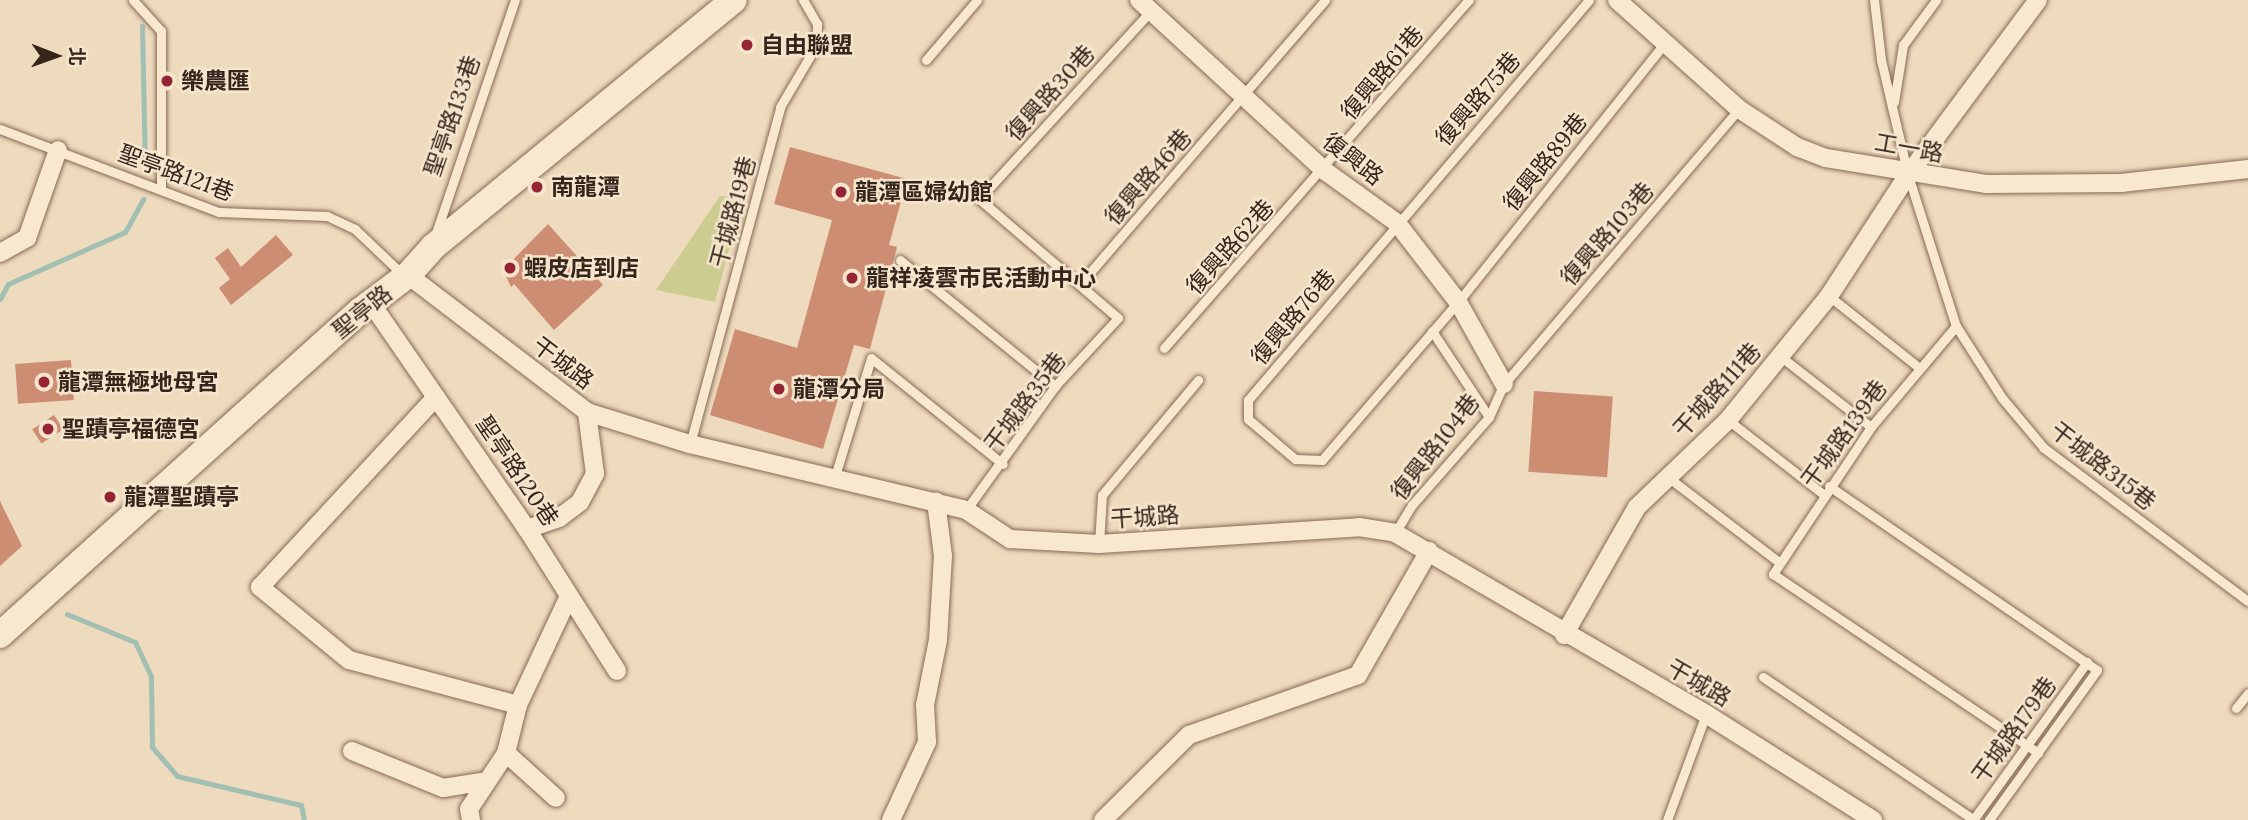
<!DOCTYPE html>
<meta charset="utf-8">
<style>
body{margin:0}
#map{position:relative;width:2248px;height:820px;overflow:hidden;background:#eedabd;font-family:Lora,"Noto Sans TC",serif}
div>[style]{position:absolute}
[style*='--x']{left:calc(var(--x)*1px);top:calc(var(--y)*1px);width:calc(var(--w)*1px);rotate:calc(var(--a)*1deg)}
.green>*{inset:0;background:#cccc91}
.stream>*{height:5px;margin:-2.5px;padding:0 2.5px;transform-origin:2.5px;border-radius:2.5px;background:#a1bfb3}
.building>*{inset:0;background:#cd8d72;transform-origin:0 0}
.roads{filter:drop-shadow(0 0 2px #866a56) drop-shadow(0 0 2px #866a56)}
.lane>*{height:9px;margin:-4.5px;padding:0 4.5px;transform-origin:4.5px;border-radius:4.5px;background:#f9e8d0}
.street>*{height:18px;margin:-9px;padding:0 9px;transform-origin:9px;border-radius:9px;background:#f9e8d0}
.secondary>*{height:26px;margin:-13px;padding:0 13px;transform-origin:13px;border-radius:13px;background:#f9e8d0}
.dots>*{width:19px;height:19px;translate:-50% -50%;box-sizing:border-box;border:4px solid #f6e5cd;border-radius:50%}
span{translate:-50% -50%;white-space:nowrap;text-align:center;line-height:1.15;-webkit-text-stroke:5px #f6e5cd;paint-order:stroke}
.poi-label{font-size:23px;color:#35251b;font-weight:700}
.left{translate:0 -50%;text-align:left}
.street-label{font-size:23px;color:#35251b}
.north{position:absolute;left:21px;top:21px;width:70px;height:70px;-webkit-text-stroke:5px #f6e5cd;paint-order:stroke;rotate:91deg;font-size:19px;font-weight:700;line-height:28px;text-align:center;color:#35251b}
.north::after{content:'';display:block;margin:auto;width:24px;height:32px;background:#35251b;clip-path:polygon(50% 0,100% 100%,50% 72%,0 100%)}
</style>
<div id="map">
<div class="green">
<div style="clip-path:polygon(720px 196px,743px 198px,715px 302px,656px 290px)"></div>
</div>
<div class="stream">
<div style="--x:142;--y:26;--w:141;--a:88.8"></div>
<div style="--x:0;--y:299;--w:17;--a:-62"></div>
<div style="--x:8;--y:284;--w:128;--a:-24"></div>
<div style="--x:125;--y:232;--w:38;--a:-61"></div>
<div style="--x:67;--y:614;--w:74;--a:22.4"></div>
<div style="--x:135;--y:642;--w:38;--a:65"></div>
<div style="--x:151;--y:676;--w:71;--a:89.2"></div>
<div style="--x:152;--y:747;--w:38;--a:49"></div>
<div style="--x:177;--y:776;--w:127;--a:13.2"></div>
<div style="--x:301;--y:805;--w:15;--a:79"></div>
</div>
<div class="building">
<div style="clip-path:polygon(790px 147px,907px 179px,889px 245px,897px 247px,870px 349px,854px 345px,823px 449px,710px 415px,735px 329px,797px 348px,832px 220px,774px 204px)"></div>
<div style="clip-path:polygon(548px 224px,603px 285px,554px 330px,514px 284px,511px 287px,503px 270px)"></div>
<div style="clip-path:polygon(276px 235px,293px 255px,231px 305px,219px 288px,230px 279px,215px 258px,228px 248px,241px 267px)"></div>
<div style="left:71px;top:360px;width:40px;height:56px;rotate:86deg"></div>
<div style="left:1534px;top:391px;width:79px;height:81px;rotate:4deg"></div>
<div style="left:54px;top:415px;width:17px;height:26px;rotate:57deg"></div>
<div style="clip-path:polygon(0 501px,22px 546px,0 566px)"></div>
</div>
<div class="roads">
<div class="lane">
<div style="--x:133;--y:0;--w:42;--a:47.9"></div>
<div style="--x:161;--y:31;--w:158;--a:90"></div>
<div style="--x:1589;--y:0;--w:526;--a:130.45"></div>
<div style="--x:1248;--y:400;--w:19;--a:90"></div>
<div style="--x:1248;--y:419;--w:62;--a:40.4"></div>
<div style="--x:1295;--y:459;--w:27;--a:2"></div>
<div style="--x:1322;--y:460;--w:208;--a:-49.3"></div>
<div style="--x:1458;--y:302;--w:329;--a:-51.4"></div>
<div style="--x:1874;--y:0;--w:60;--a:83.3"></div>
<div style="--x:1881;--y:60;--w:118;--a:76.8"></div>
<div style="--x:1908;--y:175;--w:158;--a:72.4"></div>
<div style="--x:1956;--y:326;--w:85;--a:57.4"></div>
<div style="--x:2002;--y:398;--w:65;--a:50"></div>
<div style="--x:2044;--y:448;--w:255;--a:36.9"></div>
<div style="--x:926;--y:60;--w:79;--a:-49.6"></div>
<div style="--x:1894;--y:102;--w:58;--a:-81"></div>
<div style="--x:1903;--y:45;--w:56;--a:-53.7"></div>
<div style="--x:0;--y:129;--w:234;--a:20.8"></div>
<div style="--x:219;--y:212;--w:108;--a:2.1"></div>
<div style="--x:327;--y:216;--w:31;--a:25"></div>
<div style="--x:355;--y:229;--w:65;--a:43.8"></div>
<div style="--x:435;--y:236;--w:249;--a:-71.3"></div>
<div style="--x:900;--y:260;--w:200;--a:39.1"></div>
<div style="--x:1080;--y:284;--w:375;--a:-49.2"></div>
<div style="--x:1829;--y:296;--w:112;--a:38.5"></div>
<div style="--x:1956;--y:326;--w:132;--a:130.1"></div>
<div style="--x:1871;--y:427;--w:177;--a:123.7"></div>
<div style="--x:1773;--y:574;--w:320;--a:34"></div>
<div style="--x:1432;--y:331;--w:103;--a:56.5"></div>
<div style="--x:1164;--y:348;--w:463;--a:-48.8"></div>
<div style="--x:1780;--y:356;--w:115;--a:38"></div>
<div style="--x:1728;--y:420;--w:120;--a:37.9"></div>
<div style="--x:690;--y:444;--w:349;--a:-75"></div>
<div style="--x:780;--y:107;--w:71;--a:-59.5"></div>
<div style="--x:816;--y:46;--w:22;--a:-87"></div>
<div style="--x:817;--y:24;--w:28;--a:-120"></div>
<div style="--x:835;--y:476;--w:123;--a:-73"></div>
<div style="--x:871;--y:358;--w:169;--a:38.8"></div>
<div style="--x:1669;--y:478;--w:138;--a:37.4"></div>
<div style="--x:1829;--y:486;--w:325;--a:34.5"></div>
<div style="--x:2097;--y:670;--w:185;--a:125.8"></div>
<div style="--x:966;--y:510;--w:153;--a:-54.3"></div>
<div style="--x:1055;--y:386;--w:93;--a:-47.2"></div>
<div style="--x:1118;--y:318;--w:183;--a:-139.4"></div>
<div style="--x:979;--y:199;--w:252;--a:-47.6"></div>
<div style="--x:1395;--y:533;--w:33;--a:-59"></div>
<div style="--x:1412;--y:505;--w:117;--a:-48.8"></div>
<div style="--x:1489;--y:417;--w:36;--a:-66"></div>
<div style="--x:1504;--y:384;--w:362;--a:-49.5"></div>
<div style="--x:1099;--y:544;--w:49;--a:-86.5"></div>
<div style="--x:1102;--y:495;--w:150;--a:-50.1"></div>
<div style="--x:1763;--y:677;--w:255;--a:34.1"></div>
<div style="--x:2236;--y:708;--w:19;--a:-51"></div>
<div style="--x:1667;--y:820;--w:113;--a:-69.8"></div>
<div style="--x:1973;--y:820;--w:195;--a:-54.2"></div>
</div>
<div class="street">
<div style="--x:1139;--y:0;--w:253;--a:42.6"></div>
<div style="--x:1325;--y:171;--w:89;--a:35.8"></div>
<div style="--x:1397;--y:223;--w:100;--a:52.3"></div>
<div style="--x:1458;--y:302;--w:94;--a:60.7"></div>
<div style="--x:1617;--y:0;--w:164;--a:41.8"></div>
<div style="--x:1739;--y:109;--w:69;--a:33.2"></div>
<div style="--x:1797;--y:147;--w:31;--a:21"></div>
<div style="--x:1826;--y:158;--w:163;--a:9.2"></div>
<div style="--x:1987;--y:184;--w:134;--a:-0.4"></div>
<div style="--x:2121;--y:183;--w:128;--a:-6.3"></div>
<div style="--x:0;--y:253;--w:31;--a:-29"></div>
<div style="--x:27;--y:238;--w:93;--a:-70.6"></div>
<div style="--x:408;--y:275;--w:225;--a:37.4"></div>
<div style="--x:587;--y:412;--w:108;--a:17.3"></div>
<div style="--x:690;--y:444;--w:284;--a:13.4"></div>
<div style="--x:966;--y:510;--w:53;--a:33.4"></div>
<div style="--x:1010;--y:539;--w:89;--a:3.2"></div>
<div style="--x:1099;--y:544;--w:261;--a:-3.7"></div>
<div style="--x:1359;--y:527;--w:36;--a:9"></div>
<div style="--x:1395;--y:533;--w:360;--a:30.2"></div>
<div style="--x:1706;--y:714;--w:198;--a:32.4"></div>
<div style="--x:371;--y:303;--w:275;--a:55.4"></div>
<div style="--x:527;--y:529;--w:168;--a:57.6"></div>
<div style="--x:436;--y:397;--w:259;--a:132.8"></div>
<div style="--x:260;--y:587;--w:115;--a:39.4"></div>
<div style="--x:349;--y:660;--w:175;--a:14.9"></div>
<div style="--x:527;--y:529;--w:34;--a:-19"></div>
<div style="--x:559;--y:518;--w:26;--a:-37"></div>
<div style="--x:580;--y:502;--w:32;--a:-62"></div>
<div style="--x:595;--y:474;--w:63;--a:-97.4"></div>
<div style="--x:1564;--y:635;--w:147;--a:-60.3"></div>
<div style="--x:1637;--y:507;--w:126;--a:-43.7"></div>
<div style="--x:1728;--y:420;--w:160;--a:-50.8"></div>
<div style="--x:1829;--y:296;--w:145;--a:-56.9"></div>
<div style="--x:1908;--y:175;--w:218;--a:-53.4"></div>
<div style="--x:352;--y:751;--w:98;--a:22.1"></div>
<div style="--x:443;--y:788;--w:39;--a:-9"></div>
<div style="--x:506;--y:753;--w:67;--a:42"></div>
<div style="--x:471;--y:820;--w:11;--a:-100"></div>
<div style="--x:469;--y:809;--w:67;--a:-56.5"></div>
<div style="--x:506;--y:753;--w:49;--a:-76"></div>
<div style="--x:518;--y:705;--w:120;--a:-64.9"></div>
<div style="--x:891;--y:820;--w:86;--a:-65.2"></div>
<div style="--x:927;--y:742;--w:37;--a:-93"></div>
<div style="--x:925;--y:705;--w:66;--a:-78.7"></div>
<div style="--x:938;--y:640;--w:84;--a:-86.6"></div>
<div style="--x:943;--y:556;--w:55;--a:-97.3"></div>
<div style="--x:1103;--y:820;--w:121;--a:-44.7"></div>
<div style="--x:1189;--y:735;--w:179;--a:-19.5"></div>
<div style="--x:1358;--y:675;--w:143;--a:-60.2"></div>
</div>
<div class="secondary">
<div style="--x:0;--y:635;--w:484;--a:-42"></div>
<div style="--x:360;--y:311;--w:60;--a:-36.9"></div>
<div style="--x:408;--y:275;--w:38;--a:-48"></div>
<div style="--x:433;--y:247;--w:389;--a:-39.4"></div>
</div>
</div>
<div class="dots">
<div style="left:747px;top:45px;background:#962533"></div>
<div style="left:167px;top:81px;background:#962533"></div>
<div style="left:537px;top:187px;background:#962533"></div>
<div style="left:841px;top:192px;background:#962533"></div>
<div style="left:510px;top:268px;background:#962533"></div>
<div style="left:852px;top:278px;background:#962533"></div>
<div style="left:44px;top:382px;background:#962533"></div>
<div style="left:779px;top:389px;background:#962533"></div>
<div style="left:48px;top:429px;background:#962533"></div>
<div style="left:110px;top:497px;background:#962533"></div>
</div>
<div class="poi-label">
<span class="left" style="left:761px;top:45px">自由聯盟</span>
<span class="left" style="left:181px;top:81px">樂農匯</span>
<span class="left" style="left:551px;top:187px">南龍潭</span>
<span class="left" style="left:855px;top:192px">龍潭區婦幼館</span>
<span class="left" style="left:524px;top:268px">蝦皮店到店</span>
<span class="left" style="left:866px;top:278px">龍祥凌雲市民活動中心</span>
<span class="left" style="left:58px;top:382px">龍潭無極地母宮</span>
<span class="left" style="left:793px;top:389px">龍潭分局</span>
<span class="left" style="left:62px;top:429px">聖蹟亭福德宮</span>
<span class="left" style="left:124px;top:497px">龍潭聖蹟亭</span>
</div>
<div class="street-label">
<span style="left:1382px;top:73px;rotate:-50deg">復興路61巷</span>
<span style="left:1050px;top:93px;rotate:-48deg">復興路30巷</span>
<span style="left:1478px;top:99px;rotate:-49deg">復興路75巷</span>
<span style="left:452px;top:116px;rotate:-71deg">聖亭路133巷</span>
<span style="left:1909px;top:148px;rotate:10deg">工一路</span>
<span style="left:1353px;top:159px;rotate:38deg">復興路</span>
<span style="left:1545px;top:162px;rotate:-51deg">復興路89巷</span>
<span style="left:176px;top:173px;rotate:20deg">聖亭路121巷</span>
<span style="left:1148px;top:177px;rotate:-49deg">復興路46巷</span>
<span style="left:733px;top:212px;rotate:-75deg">干城路19巷</span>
<span style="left:1607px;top:234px;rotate:-49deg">復興路103巷</span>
<span style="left:1230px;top:247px;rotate:-48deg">復興路62巷</span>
<span style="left:362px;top:312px;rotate:-39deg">聖亭路</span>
<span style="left:1293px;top:317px;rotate:-50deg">復興路76巷</span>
<span style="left:563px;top:363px;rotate:37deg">干城路</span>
<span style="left:1717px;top:390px;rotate:-48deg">干城路111巷</span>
<span style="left:1025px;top:402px;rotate:-53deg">干城路35巷</span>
<span style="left:1844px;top:434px;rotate:-54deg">干城路139巷</span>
<span style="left:1435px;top:447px;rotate:-52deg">復興路104巷</span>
<span style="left:2103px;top:466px;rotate:38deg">干城路315巷</span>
<span style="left:517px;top:471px;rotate:56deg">聖亭路120巷</span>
<span style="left:1145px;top:517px;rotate:-4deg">干城路</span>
<span style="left:1699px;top:683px;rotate:30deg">干城路</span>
<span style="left:2014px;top:730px;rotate:-54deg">干城路179巷</span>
</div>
<div class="north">北</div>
</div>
